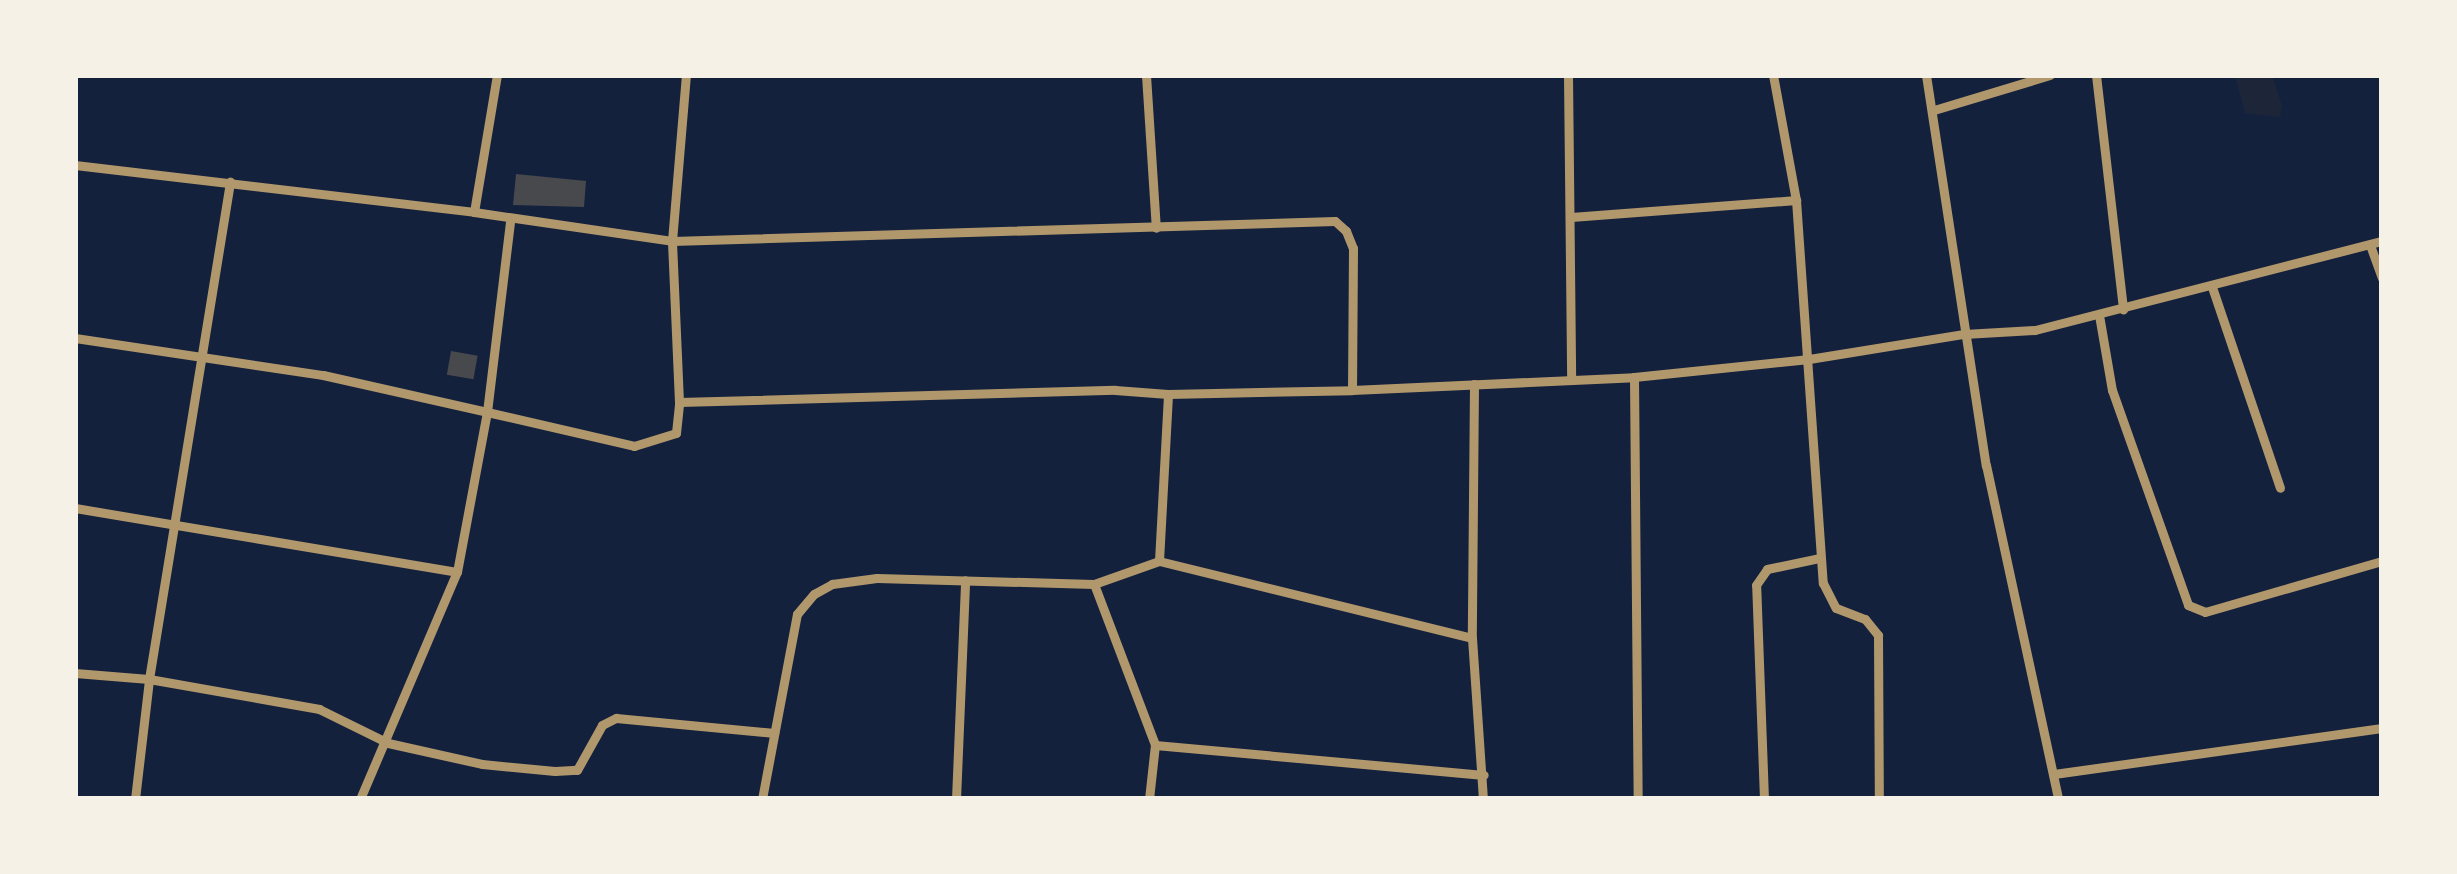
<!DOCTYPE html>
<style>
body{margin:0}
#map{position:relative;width:2457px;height:874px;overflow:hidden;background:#14213d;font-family:Karla,sans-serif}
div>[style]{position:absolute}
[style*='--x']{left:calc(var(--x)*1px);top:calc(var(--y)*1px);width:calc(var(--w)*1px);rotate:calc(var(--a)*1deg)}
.green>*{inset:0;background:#1d2539}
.building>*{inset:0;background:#48494c;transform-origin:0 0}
.minor>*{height:9px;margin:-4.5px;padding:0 4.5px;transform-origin:4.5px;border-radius:4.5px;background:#b1986c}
span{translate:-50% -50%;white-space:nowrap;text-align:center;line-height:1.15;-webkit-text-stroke:9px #f6f1e7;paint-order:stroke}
.frame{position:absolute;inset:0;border:78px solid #f6f1e7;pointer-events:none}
</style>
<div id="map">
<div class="green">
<div style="clip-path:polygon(2235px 75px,2272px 75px,2282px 106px,2280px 117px,2245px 113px)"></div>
</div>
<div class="building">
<div style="clip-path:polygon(516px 174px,586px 181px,584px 207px,513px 205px)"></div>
<div style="left:451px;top:351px;width:27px;height:24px;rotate:10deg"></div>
</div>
<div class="minor">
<div style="--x:1146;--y:75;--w:153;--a:86.3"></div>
<div style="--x:1568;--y:75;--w:302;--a:89.4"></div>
<div style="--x:1773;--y:75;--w:127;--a:79.6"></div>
<div style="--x:1796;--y:200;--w:384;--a:86"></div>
<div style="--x:1823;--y:583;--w:28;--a:63"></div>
<div style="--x:1836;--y:608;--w:31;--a:21"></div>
<div style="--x:1865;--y:619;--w:21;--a:51"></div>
<div style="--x:1878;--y:635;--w:164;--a:89.7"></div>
<div style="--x:1926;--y:75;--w:395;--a:81.3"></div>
<div style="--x:1986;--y:465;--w:342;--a:77.8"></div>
<div style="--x:2096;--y:75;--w:236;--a:83.4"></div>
<div style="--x:1934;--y:110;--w:121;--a:-16.8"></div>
<div style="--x:75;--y:165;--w:402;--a:6.7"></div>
<div style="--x:474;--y:212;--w:200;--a:8.3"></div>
<div style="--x:672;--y:241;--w:663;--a:-1.73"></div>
<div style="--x:1335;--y:221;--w:15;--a:42"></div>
<div style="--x:1346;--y:231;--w:18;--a:68"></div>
<div style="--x:1353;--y:248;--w:142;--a:90.4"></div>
<div style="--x:474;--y:212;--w:139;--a:-80.5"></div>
<div style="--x:1571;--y:217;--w:226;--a:-4.3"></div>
<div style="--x:2370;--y:245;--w:35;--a:70"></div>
<div style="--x:2212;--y:287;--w:212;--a:71.3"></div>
<div style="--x:2099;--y:315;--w:76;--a:80.2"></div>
<div style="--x:2112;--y:390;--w:228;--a:70.5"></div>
<div style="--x:2188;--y:605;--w:18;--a:22"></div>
<div style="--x:2205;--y:612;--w:184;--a:-16.1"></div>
<div style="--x:75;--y:338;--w:251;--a:8.5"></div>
<div style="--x:323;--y:375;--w:168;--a:12.7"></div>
<div style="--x:487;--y:412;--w:192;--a:-83.1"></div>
<div style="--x:1634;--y:377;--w:422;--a:89.5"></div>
<div style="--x:1474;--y:384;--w:254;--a:90.5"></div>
<div style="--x:1472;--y:638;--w:161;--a:86.1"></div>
<div style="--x:679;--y:402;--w:161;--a:-92.5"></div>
<div style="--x:672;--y:241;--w:167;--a:-85.2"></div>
<div style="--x:75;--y:508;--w:387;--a:9.5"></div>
<div style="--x:1159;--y:561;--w:167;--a:-86.9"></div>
<div style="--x:1094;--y:584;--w:172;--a:69.2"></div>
<div style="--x:75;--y:673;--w:74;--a:4.6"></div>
<div style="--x:149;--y:679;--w:173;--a:10"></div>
<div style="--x:319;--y:709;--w:77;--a:26.2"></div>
<div style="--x:388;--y:743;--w:96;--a:12.6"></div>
<div style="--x:482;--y:764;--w:73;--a:5.5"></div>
<div style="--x:555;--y:771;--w:22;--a:-3"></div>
<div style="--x:577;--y:770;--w:51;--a:-60.9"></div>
<div style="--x:602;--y:725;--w:16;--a:-27"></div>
<div style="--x:616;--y:718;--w:159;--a:5.4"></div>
<div style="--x:2054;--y:774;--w:331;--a:-8"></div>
<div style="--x:135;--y:799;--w:121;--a:-83.3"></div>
<div style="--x:149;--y:679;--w:504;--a:-80.74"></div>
<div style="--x:360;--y:799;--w:247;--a:-66.9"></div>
<div style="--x:457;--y:572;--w:163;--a:-79.4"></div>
<div style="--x:487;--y:412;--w:151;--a:13"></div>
<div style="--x:634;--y:446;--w:44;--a:-17.2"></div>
<div style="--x:676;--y:433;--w:31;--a:-84"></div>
<div style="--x:679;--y:402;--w:436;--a:-1.6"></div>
<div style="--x:1115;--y:390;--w:53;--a:4.3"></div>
<div style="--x:1168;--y:394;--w:184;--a:-1.2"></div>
<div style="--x:1352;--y:390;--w:282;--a:-2.6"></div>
<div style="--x:1634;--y:377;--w:176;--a:-5.9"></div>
<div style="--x:1809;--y:359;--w:157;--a:-9.2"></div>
<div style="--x:1964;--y:334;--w:71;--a:-3.2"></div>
<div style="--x:2035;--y:330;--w:358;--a:-14.4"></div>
<div style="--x:762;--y:799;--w:188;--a:-79.3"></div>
<div style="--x:797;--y:614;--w:26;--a:-50"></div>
<div style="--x:814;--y:594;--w:21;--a:-29"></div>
<div style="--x:832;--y:584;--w:45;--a:-7.6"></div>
<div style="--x:877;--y:578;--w:217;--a:1.6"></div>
<div style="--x:1094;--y:584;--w:69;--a:-19.5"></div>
<div style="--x:1159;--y:561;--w:322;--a:13.8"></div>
<div style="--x:956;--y:799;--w:219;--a:-87.6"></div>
<div style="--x:1149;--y:799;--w:54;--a:-83.7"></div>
<div style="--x:1155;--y:745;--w:330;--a:5.2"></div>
<div style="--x:1764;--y:799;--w:214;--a:-92.1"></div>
<div style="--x:1756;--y:585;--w:19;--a:-55"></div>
<div style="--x:1767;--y:569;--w:53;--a:-11.9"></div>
</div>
<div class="frame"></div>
</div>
